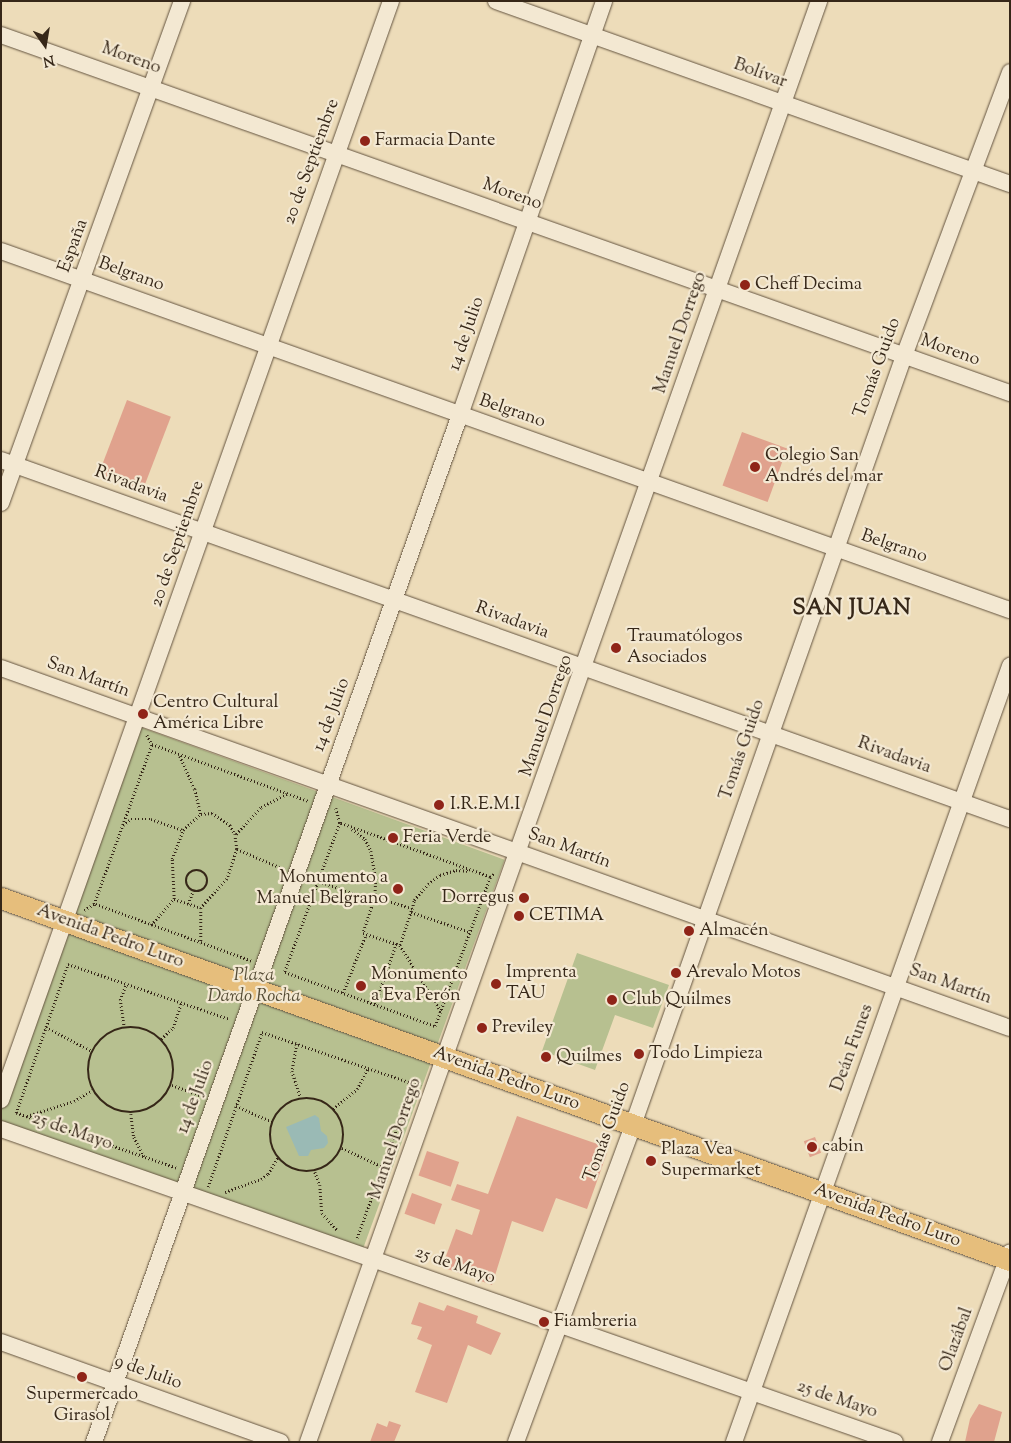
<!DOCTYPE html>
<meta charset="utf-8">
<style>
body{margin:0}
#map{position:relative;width:1011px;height:1443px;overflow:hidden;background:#eddcb9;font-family:"Sorts Mill Goudy",serif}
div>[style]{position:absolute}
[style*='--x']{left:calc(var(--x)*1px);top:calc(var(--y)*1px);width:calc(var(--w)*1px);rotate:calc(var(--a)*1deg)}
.green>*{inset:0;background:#b7c090;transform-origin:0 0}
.water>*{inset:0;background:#9abab5}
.building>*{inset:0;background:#e0a28d;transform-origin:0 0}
.path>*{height:2.5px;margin-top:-1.25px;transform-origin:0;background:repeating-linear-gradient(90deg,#362718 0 1px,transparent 0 3.5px)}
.path>.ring{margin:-1.25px;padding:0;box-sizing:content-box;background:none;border:2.5px solid #362718;border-radius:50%}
.roads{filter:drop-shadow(0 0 1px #645440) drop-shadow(0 0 1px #645440)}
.minor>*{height:16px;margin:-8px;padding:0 8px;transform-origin:8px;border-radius:8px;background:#f3e8d2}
.major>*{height:21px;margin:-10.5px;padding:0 10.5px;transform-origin:10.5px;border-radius:10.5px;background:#e6be7c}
.dots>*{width:14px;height:14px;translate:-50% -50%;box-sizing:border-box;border:2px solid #f3e8d2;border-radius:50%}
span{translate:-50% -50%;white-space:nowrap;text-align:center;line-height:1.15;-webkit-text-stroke:4.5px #f3e8d2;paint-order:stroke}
.street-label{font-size:18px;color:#362718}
.poi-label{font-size:18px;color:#362718}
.left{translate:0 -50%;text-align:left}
.right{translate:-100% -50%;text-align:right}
.park-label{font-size:18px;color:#564d36;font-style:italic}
.district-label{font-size:22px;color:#362718;font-weight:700;letter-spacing:1px}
.frame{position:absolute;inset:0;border:2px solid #362718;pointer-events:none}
.north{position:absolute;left:20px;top:20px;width:50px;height:50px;-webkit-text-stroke:4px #f3e8d2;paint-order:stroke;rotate:167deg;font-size:14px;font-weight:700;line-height:20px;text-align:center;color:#362718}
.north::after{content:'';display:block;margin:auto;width:18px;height:22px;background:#362718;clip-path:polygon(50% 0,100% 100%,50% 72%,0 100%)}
</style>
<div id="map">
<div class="green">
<div style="left:140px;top:727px;width:388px;height:418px;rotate:20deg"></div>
<div style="clip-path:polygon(577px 953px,669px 985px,653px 1028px,615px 1015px,595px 1070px,542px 1051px)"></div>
</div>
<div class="water">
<div style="clip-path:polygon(315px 1115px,319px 1118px,321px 1131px,327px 1136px,328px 1143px,324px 1148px,311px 1150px,308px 1156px,299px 1156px,286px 1127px)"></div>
</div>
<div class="building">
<div style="left:127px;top:400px;width:47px;height:80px;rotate:21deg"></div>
<div style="left:742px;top:432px;width:48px;height:57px;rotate:20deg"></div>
<div style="clip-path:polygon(517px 1116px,603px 1146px,607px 1153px,587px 1209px,556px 1198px,543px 1232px,512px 1221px,492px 1285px,442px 1267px,456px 1229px,472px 1235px,480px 1210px,451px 1200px,457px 1184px,488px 1194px)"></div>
<div style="left:815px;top:1137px;width:17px;height:12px;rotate:69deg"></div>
<div style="left:427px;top:1151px;width:34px;height:26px;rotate:19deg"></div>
<div style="left:412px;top:1193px;width:32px;height:22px;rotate:20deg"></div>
<div style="clip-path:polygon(419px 1302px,444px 1311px,447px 1305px,478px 1316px,476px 1323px,501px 1333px,491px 1355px,468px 1345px,447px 1403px,415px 1392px,432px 1345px,417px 1339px,422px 1327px,411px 1324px)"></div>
<div style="clip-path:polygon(979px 1404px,1002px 1412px,994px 1442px,965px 1442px,970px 1419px)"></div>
<div style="clip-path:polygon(389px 1421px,401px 1425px,394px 1442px,370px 1442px,377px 1423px,387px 1427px)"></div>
</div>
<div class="path">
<div style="--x:147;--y:735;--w:10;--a:61"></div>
<div style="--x:180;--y:756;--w:36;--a:66"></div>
<div style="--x:195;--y:789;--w:26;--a:77"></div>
<div style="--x:336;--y:808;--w:16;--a:75"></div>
<div style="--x:123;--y:825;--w:10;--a:-37"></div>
<div style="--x:131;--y:819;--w:20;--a:0"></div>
<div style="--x:151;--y:819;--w:34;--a:19"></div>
<div style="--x:352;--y:829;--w:16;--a:38"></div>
<div style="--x:365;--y:839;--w:13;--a:63"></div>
<div style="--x:371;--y:851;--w:28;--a:80"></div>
<div style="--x:376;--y:879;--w:18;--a:93"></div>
<div style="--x:236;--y:834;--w:37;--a:-47"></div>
<div style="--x:261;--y:807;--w:29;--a:-27"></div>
<div style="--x:237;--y:849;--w:51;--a:23.1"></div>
<div class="ring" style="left:186px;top:870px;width:19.5px;height:19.5px"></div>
<div style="--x:490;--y:877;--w:159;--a:-160.2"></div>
<div style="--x:340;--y:823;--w:159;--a:110.3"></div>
<div style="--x:285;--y:972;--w:159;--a:19.8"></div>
<div style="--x:435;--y:1026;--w:159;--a:-69.7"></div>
<div style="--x:490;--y:877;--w:6;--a:-39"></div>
<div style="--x:319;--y:881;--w:59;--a:20"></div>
<div style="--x:174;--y:899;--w:28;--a:18"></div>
<div style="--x:188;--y:904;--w:14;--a:-69"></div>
<div style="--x:412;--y:909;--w:39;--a:-162"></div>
<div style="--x:375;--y:897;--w:38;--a:108"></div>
<div style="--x:363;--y:933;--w:39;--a:18"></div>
<div style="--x:400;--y:945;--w:38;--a:-72"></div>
<div style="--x:412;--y:909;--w:9;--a:-77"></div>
<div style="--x:414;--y:900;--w:21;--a:-49"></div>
<div style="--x:428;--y:884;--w:15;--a:-37"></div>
<div style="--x:440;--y:875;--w:17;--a:-17"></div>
<div style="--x:456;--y:870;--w:14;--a:4"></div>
<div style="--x:84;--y:910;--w:12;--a:-31"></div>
<div style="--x:411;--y:912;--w:62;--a:18.7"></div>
<div style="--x:151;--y:925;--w:35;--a:-49"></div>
<div style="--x:174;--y:899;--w:40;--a:-92.9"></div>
<div style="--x:172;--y:859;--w:31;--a:-69"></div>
<div style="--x:183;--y:830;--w:24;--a:-42"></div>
<div style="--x:201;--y:814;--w:11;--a:-5"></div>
<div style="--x:212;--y:813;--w:22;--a:34"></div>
<div style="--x:230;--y:825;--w:10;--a:61"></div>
<div style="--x:235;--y:834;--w:15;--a:82"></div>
<div style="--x:237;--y:849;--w:32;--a:108"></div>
<div style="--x:227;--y:879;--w:39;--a:132"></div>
<div style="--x:201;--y:908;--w:35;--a:90"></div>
<div style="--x:400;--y:945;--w:78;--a:58.2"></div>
<div style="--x:251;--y:961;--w:167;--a:-160"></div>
<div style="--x:94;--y:904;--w:170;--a:-70.1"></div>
<div style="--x:152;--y:744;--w:167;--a:20"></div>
<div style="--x:343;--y:993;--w:63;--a:-68.7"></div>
<div style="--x:375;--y:1004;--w:64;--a:-70.7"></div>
<div class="ring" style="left:88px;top:1027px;width:83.5px;height:83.5px"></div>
<div style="--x:46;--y:1027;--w:52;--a:27.6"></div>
<div style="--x:124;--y:1028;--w:28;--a:-98"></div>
<div style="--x:120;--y:1000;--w:17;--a:-69"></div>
<div style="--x:161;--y:1039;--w:16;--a:-43"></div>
<div style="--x:173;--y:1028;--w:26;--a:-72"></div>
<div style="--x:297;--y:1044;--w:27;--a:100"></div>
<div style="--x:292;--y:1071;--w:29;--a:72"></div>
<div style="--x:172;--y:1085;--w:33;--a:20"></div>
<div class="ring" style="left:270px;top:1098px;width:71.5px;height:71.5px"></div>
<div style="--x:236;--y:1106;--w:40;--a:23.4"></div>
<div style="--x:333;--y:1109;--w:31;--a:-40"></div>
<div style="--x:357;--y:1089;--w:24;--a:-62"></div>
<div style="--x:131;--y:1114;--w:23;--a:83"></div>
<div style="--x:134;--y:1137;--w:22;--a:63"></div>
<div style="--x:27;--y:1116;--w:49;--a:-17.7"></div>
<div style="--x:74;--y:1101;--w:21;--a:-31"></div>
<div style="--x:342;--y:1148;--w:45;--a:24.9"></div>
<div style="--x:176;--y:1168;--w:169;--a:-161"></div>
<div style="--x:16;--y:1113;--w:158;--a:-70.8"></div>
<div style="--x:68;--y:964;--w:171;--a:18.8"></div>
<div style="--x:315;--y:1172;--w:14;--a:69"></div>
<div style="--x:320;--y:1185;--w:28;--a:86"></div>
<div style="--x:322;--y:1213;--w:24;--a:48"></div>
<div style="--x:208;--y:1187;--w:164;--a:-70.8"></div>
<div style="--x:262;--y:1032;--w:168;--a:18.8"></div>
<div style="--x:225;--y:1192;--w:38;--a:-20"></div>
<div style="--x:261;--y:1179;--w:9;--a:-36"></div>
<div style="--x:268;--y:1174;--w:20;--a:-60"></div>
<div style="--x:357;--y:1238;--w:165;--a:-70.1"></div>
</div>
<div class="roads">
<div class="minor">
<div style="--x:496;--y:1;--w:546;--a:19.6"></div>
<div style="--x:1;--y:35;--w:1071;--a:19.54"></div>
<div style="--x:1;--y:251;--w:1071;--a:19.59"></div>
<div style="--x:1;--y:460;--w:1071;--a:19.59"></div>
<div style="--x:1;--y:503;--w:534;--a:-70.17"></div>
<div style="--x:1;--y:668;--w:1071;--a:19.64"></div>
<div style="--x:1;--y:1100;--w:1166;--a:-70.46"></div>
<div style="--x:1;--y:1129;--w:947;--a:19.3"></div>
<div style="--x:1;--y:1342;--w:297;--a:19.7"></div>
<div style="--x:94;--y:1442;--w:1090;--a:-70.39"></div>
<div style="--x:460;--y:415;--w:438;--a:-70.8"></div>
<div style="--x:308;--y:1442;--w:1529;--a:-70.47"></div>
<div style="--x:516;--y:1442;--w:338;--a:-69.7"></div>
<div style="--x:633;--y:1125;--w:815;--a:-70.59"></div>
<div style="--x:904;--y:356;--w:303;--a:-69.5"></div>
<div style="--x:734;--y:1442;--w:824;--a:-70.42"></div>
<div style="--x:940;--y:1442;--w:202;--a:-69.8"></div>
</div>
<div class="major">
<div style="--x:1;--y:898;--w:1072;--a:19.74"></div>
</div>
</div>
<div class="dots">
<div style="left:365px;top:141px;background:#8f2418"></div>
<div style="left:745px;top:285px;background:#8f2418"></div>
<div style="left:755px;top:467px;background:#8f2418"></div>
<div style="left:616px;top:648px;background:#8f2418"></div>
<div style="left:143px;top:714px;background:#8f2418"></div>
<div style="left:439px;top:805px;background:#8f2418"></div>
<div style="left:393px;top:838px;background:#8f2418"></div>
<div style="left:398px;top:889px;background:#8f2418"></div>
<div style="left:524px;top:898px;background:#8f2418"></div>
<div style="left:519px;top:916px;background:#8f2418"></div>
<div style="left:689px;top:931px;background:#8f2418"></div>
<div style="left:676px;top:973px;background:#8f2418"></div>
<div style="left:496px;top:984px;background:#8f2418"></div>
<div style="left:361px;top:986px;background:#8f2418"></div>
<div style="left:612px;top:1000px;background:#8f2418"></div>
<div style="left:482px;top:1028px;background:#8f2418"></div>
<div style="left:639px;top:1054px;background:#8f2418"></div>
<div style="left:546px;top:1057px;background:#8f2418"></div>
<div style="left:812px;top:1147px;background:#8f2418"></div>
<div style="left:651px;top:1161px;background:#8f2418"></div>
<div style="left:544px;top:1322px;background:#8f2418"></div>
<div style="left:82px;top:1377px;background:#8f2418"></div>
</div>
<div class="street-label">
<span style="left:131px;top:59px;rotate:20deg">Moreno</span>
<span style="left:760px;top:74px;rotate:20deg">Bolívar</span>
<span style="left:312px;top:162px;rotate:-70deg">20 de Septiembre</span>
<span style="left:512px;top:195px;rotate:20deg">Moreno</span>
<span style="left:74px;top:246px;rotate:-70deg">España</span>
<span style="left:131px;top:275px;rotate:20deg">Belgrano</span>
<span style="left:681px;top:333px;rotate:-71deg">Manuel Dorrego</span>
<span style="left:467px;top:334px;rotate:-71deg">14 de Julio</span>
<span style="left:950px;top:351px;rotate:20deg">Moreno</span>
<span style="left:878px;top:368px;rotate:-70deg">Tomás Guido</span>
<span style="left:512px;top:412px;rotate:19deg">Belgrano</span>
<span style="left:131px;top:485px;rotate:20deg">Rivadavia</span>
<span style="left:178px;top:544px;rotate:-71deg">20 de Septiembre</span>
<span style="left:894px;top:547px;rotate:19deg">Belgrano</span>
<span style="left:512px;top:621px;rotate:20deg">Rivadavia</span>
<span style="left:88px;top:678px;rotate:20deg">San Martín</span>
<span style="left:332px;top:715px;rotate:-70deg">14 de Julio</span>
<span style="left:547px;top:716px;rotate:-71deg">Manuel Dorrego</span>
<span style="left:743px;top:750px;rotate:-71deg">Tomás Guido</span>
<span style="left:894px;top:756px;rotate:20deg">Rivadavia</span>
<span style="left:569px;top:849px;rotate:20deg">San Martín</span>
<span style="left:110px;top:937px;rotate:20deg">Avenida Pedro Luro</span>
<span style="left:950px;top:985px;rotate:20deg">San Martín</span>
<span style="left:853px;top:1048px;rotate:-70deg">Deán Funes</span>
<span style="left:506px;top:1079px;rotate:20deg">Avenida Pedro Luro</span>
<span style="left:196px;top:1097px;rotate:-70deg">14 de Julio</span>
<span style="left:72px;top:1132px;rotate:19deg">25 de Mayo</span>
<span style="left:608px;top:1132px;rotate:-70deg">Tomás Guido</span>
<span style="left:396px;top:1139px;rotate:-71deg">Manuel Dorrego</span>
<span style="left:887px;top:1216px;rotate:20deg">Avenida Pedro Luro</span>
<span style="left:455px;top:1266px;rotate:19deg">25 de Mayo</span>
<span style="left:957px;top:1340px;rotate:-70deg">Olazábal</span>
<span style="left:148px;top:1373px;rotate:20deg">9 de Julio</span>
<span style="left:837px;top:1400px;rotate:19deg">25 de Mayo</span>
</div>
<div class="poi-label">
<span class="left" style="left:375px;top:141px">Farmacia Dante</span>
<span class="left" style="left:755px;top:285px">Cheff Decima</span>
<span class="left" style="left:765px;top:467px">Colegio San<br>Andrés del mar</span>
<span class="left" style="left:627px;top:648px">Traumatólogos<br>Asociados</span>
<span class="left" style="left:153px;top:714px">Centro Cultural<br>América Libre</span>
<span class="left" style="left:450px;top:805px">I.R.E.M.I</span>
<span class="left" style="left:403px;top:838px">Feria Verde</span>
<span class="right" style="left:388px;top:889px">Monumento a<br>Manuel Belgrano</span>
<span class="right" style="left:514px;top:898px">Dorregus</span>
<span class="left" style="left:529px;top:916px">CETIMA</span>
<span class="left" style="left:699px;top:931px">Almacén</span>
<span class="left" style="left:686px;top:973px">Arevalo Motos</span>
<span class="left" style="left:506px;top:984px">Imprenta<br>TAU</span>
<span class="left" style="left:371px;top:986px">Monumento<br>a Eva Perón</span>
<span class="left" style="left:622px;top:1000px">Club Quilmes</span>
<span class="left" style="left:492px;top:1028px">Previley</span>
<span class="left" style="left:649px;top:1054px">Todo Limpieza</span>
<span class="left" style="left:556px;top:1057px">Quilmes</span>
<span class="left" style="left:822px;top:1147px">cabin</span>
<span class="left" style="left:661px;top:1161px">Plaza Vea<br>Supermarket</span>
<span class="left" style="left:554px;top:1322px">Fiambreria</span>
<span style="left:82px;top:1406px">Supermercado<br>Girasol</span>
</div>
<div class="park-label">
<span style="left:254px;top:987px">Plaza<br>Dardo Rocha</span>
</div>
<div class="district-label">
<span style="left:852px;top:610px">SAN JUAN</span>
</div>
<div class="frame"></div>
<div class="north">N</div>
</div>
